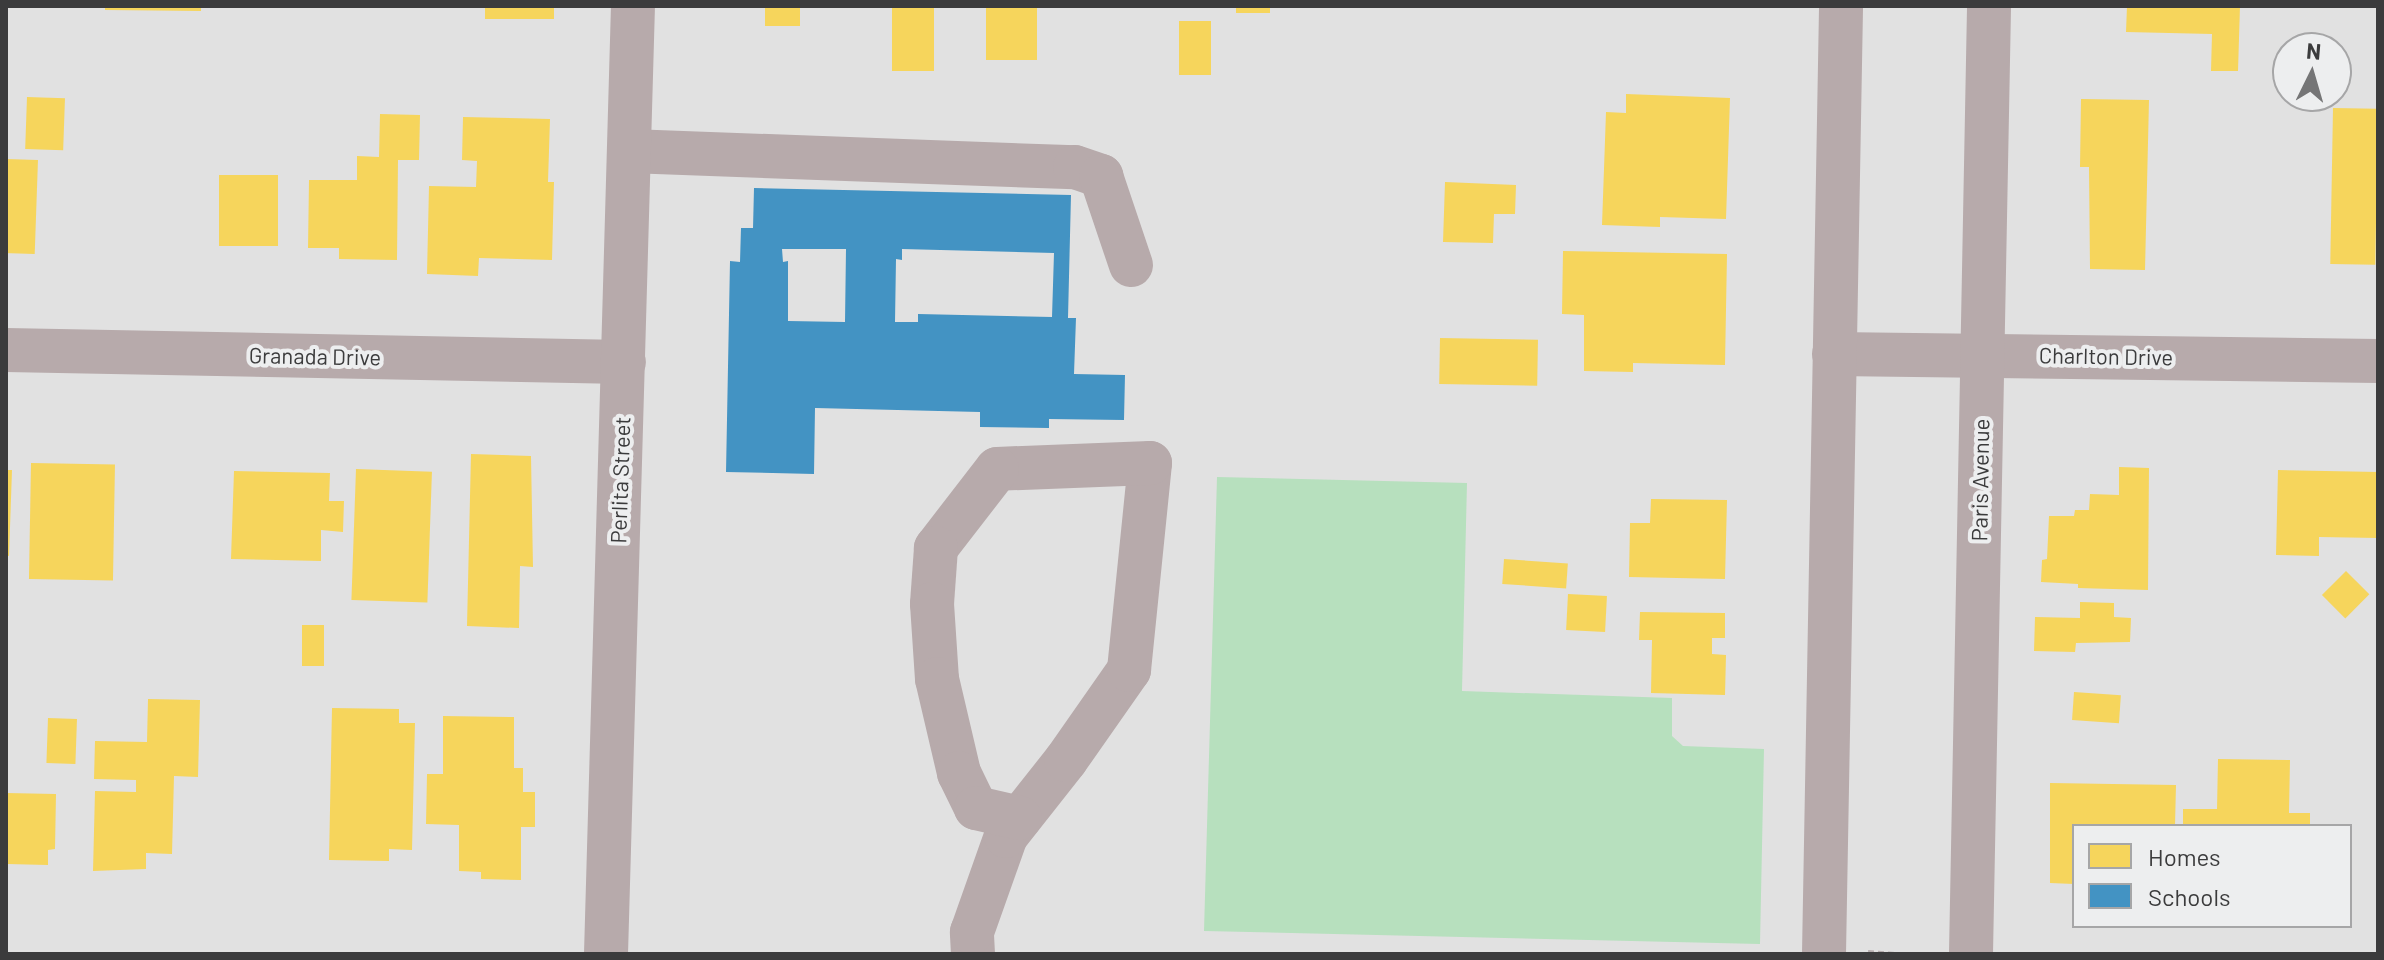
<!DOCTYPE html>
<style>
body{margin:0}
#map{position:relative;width:2384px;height:960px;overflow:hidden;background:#e1e1e1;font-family:Barlow,sans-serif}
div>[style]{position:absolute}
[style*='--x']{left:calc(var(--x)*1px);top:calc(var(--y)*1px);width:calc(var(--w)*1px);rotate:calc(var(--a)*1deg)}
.green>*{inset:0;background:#b7e0be}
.homes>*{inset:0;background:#f6d55c;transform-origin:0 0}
.schools>*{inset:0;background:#4393c3}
.path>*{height:5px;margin-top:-2.5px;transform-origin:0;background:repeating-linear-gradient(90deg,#b6adae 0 6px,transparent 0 10px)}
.minor>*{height:44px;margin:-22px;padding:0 22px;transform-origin:22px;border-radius:22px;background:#b7aaab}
span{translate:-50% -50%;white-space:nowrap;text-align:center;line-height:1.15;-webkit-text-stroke:8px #edeeef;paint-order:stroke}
.street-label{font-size:22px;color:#3b3b3c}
.frame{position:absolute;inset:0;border:8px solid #3b3b3c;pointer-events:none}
.legend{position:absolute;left:2072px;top:824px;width:280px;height:104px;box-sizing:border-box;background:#edeeef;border:2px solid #a6a6a7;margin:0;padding:10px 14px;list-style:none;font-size:24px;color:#3b3b3c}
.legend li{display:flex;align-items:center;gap:16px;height:40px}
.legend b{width:40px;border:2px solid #a6a6a7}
.north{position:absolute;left:2272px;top:32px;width:80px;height:80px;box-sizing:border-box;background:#edeeef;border:2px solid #a6a6a7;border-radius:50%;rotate:5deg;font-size:22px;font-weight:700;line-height:32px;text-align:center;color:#3b3b3c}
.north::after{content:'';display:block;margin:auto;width:28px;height:36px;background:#757576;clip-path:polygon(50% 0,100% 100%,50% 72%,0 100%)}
</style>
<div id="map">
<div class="green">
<div style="clip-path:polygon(1217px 477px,1467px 483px,1462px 691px,1672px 698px,1672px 736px,1683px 746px,1764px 749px,1760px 944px,1204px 931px)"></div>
</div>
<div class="homes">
<div style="clip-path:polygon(105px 6px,201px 6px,201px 11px,105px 10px)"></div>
<div style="left:485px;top:6px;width:69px;height:13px"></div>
<div style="left:765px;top:6px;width:35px;height:20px"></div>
<div style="left:892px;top:6px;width:42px;height:65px"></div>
<div style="left:986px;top:6px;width:51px;height:54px"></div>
<div style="left:1236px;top:6px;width:34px;height:7px"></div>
<div style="clip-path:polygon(2127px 6px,2240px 6px,2238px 71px,2211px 71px,2212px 34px,2126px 32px)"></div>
<div style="left:1179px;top:21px;width:32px;height:54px"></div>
<div style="clip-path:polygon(1626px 94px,1730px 98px,1726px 219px,1660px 217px,1660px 227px,1602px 225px,1606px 112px,1626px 113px)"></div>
<div style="left:27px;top:97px;width:38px;height:52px;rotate:2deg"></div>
<div style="clip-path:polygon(2081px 99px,2149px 100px,2145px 270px,2090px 269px,2089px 167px,2080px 167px)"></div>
<div style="left:2333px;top:108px;width:45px;height:156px;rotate:1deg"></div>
<div style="clip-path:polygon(380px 114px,420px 115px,419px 160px,398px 160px,397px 260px,339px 259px,339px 248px,308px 248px,309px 180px,357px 180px,357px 156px,379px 157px)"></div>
<div style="clip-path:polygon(463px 117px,550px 119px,548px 182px,554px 182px,552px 260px,479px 258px,478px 276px,427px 274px,429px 186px,476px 187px,477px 161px,462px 160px)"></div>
<div style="left:6px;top:159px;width:32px;height:94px;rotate:2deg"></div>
<div style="left:219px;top:175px;width:59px;height:71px"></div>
<div style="clip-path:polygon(1445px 182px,1516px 185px,1515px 214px,1494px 214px,1493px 243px,1443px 242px)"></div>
<div style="clip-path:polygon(1563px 251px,1727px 254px,1725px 365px,1633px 363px,1633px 372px,1584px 371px,1584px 315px,1562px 314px)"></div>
<div style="left:1440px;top:338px;width:98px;height:46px;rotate:1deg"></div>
<div style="clip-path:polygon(471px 454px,531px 456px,533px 567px,520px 566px,519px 628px,467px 626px)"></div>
<div style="left:31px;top:463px;width:84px;height:116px;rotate:1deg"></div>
<div style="clip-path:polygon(2119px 467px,2149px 468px,2148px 590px,2078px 588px,2078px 584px,2041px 582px,2042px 560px,2047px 559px,2049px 516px,2074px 516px,2075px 510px,2089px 510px,2090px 494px,2119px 495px)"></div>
<div style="left:356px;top:469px;width:76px;height:131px;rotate:2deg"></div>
<div style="clip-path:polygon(6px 470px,12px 470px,9px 556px,6px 555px)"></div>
<div style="clip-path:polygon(2278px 470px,2378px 472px,2378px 538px,2319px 537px,2319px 556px,2276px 555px)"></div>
<div style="clip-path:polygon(234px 471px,330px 473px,329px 501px,344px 501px,343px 532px,321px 530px,321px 561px,231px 559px)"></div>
<div style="clip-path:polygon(1651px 499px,1727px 500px,1725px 579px,1629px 577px,1630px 523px,1650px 523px)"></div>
<div style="left:1504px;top:559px;width:64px;height:25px;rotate:4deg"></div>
<div style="left:2346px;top:571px;width:33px;height:34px;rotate:45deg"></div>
<div style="left:1568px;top:594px;width:39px;height:36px;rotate:3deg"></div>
<div style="clip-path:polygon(2080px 602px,2114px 603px,2114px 617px,2131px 618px,2130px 642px,2076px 643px,2075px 652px,2034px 651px,2035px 617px,2080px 618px)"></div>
<div style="clip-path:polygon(1640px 612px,1725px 613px,1725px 638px,1712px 638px,1712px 654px,1726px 655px,1725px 695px,1651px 693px,1652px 640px,1639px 640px)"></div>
<div style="left:302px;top:625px;width:22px;height:41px"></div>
<div style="left:2074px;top:692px;width:47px;height:28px;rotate:4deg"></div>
<div style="clip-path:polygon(148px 699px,200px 700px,198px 777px,174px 776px,172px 854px,146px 853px,146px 869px,93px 871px,95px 791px,136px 792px,136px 780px,94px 779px,95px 741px,147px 742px)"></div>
<div style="clip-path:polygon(332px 708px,399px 709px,399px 723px,415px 723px,412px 850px,389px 849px,389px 861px,329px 860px)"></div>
<div style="clip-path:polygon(443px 716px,514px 717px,514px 768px,523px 768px,523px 792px,535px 792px,535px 827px,521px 827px,521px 880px,481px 879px,481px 872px,459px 871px,459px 825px,426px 824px,427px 774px,443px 774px)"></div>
<div style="left:48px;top:718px;width:29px;height:45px;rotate:2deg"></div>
<div style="clip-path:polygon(2218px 759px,2290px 760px,2289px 813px,2310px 813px,2310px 826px,2183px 826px,2183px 809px,2217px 809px)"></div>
<div style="clip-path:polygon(2050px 783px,2176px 785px,2175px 826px,2074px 826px,2074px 884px,2050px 883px)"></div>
<div style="clip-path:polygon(6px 793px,56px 794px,55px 849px,48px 850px,48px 865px,7px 864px)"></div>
</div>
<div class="schools">
<div style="clip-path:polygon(evenodd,754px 188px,1071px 195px,1068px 318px,1076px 318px,1074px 374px,1125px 375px,1124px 420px,1049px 419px,1049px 428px,980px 427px,980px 412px,815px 408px,814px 474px,726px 472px,730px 261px,740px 262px,741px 228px,753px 228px,754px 188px,782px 249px,846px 249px,845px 322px,788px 321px,788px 261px,783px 262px,782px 249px,754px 188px,902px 249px,1054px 253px,1052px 317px,918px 314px,918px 322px,895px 322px,896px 259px,902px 260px,902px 249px)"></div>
</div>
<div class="path">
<div style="--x:1868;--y:952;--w:31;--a:4"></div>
</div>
<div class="minor">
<div style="--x:629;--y:151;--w:446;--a:2.1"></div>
<div style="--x:1075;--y:167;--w:28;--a:19"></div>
<div style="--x:1101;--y:176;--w:94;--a:71.4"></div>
<div style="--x:6;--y:350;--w:618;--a:1.11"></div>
<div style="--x:1834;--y:354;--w:544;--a:0.74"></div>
<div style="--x:606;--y:954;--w:948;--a:-88.37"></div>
<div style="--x:973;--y:954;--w:22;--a:-93"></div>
<div style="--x:972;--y:932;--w:102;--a:-70.5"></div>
<div style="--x:1006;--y:836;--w:97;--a:-51.7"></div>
<div style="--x:1066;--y:760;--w:110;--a:-55"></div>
<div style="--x:1129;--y:670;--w:208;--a:-84.2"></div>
<div style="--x:1150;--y:463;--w:153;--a:177.8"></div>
<div style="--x:997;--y:469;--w:100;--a:127.7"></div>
<div style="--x:936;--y:548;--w:56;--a:94.1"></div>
<div style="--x:932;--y:604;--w:75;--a:86.2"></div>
<div style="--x:937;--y:679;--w:97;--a:76.8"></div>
<div style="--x:959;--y:773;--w:39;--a:64"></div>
<div style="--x:976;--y:808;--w:45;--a:12.8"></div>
<div style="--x:1824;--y:954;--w:948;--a:-88.97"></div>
<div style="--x:1971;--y:954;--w:948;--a:-88.91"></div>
</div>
<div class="street-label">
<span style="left:315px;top:356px;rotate:1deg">Granada Drive</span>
<span style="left:2106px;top:356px;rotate:1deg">Charlton Drive</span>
<span style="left:620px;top:480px;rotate:-88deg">Perlita Street</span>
<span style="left:1980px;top:480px;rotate:-89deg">Paris Avenue</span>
</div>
<div class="frame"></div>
<ul class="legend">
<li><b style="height:22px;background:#f6d55c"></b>Homes</li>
<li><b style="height:22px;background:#4393c3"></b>Schools</li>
</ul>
<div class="north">N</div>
</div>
